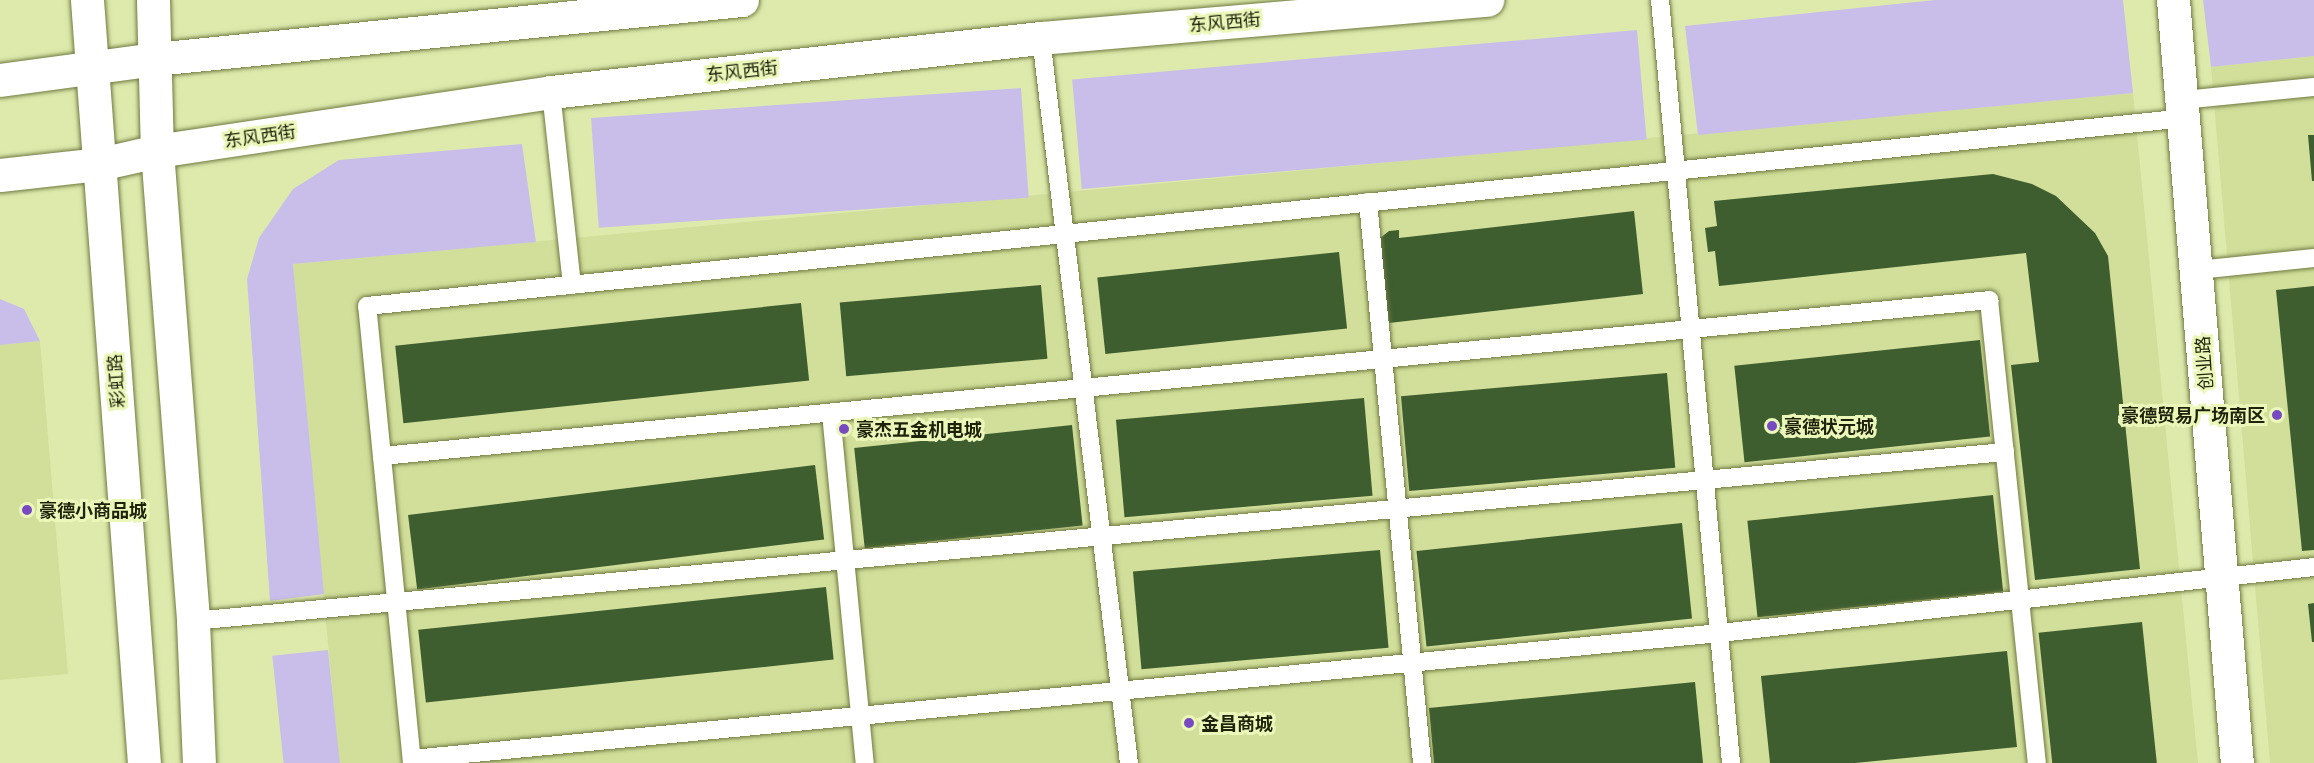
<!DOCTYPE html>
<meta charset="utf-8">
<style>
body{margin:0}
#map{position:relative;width:2314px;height:763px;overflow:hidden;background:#deeaac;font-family:Commissioner,"Noto Sans SC",sans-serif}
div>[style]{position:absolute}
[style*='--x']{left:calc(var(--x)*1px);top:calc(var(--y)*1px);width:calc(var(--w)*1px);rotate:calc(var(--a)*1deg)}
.built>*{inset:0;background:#d2df9a}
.green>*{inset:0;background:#c9bee9;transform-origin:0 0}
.building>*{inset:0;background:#3e5e30;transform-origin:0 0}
.roads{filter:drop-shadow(0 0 2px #707a41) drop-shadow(0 0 2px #707a41)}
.service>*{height:18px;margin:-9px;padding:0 9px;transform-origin:9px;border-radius:9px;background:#fff}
.tertiary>*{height:33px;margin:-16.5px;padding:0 16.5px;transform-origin:16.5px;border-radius:16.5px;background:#fff}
.primary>*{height:33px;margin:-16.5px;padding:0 16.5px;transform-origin:16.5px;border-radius:16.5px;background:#fff}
.dots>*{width:16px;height:16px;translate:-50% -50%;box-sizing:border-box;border:3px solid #ebf7b9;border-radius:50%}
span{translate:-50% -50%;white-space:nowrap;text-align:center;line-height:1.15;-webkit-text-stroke:6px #ebf7b9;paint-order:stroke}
.street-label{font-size:18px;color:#1e220a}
.poi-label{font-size:18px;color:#1e220a;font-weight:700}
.right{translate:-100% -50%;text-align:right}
.left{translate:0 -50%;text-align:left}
</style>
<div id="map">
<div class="built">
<div style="clip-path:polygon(2314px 56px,2314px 763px,2270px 763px,2211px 67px)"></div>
<div style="clip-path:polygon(2133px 93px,2198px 763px,339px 763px,293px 264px)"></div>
<div style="clip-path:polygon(40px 341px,68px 674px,0 680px,0 345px)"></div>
</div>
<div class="green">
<div style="clip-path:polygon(1935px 0,2123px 0,2133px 93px,1698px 135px,1685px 26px)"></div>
<div style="clip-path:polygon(2203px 0,2314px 0,2314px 56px,2211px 67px)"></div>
<div style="left:1637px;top:30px;width:110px;height:567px;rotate:85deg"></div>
<div style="left:1021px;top:88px;width:110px;height:431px;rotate:86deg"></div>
<div style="clip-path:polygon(522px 144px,536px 242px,293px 264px,324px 594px,270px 601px,247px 279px,259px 238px,293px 189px,339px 160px)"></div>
<div style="clip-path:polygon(0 299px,24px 309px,40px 341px,0 345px)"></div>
<div style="left:328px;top:650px;width:114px;height:56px;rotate:84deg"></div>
</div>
<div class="building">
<div style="clip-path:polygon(2308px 135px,2314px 135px,2314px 181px,2312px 181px)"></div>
<div style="clip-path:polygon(1993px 174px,2032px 184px,2056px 196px,2095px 233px,2108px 256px,2140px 569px,2035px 580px,2011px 365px,2039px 362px,2026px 253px,1719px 286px,1715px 251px,1708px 252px,1705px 228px,1717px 226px,1714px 201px)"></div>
<div style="clip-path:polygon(1634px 211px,1643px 294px,1389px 323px,1379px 239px,1389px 231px,1399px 230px,1399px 238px)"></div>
<div style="left:1339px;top:252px;width:77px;height:243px;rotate:84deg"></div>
<div style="left:1041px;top:285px;width:74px;height:202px;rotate:85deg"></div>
<div style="clip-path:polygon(2314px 286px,2314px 550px,2302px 551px,2276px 290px)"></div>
<div style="left:801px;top:303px;width:78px;height:408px;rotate:84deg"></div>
<div style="left:1980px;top:340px;width:97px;height:247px;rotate:84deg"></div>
<div style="left:1667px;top:373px;width:95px;height:267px;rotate:85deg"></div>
<div style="left:1364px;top:398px;width:98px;height:249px;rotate:85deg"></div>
<div style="left:1072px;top:425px;width:101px;height:219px;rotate:84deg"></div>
<div style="left:815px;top:465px;width:75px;height:410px;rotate:83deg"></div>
<div style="left:1993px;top:495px;width:97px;height:247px;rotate:84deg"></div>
<div style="left:1682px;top:523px;width:96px;height:267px;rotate:84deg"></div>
<div style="left:1380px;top:550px;width:98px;height:248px;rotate:85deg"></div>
<div style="left:826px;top:587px;width:73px;height:410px;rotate:84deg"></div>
<div style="clip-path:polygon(2314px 603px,2314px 642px,2312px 642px,2308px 604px)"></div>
<div style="left:2142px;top:622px;width:142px;height:104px;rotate:84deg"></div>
<div style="clip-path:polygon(2007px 651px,2017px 747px,1855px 763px,1770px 763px,1761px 676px)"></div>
<div style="clip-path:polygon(1695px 682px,1703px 763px,1434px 763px,1429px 708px)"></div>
</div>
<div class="roads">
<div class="service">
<div style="--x:1660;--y:0;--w:766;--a:84.68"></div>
<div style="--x:1041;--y:38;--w:730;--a:83.08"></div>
<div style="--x:551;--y:92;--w:194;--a:83.8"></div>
<div style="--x:2183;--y:100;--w:132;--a:-5.7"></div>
<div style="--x:1368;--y:202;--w:564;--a:84.5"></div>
<div style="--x:2197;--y:270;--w:118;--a:-5.9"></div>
<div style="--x:831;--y:413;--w:352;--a:84.5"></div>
<div style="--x:382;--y:456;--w:1615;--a:-5.54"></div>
<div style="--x:1989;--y:300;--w:465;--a:84.1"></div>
<div style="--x:193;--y:621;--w:1820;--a:-5.33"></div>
<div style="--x:412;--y:759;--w:1314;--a:-5.5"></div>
<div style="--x:1720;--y:633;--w:598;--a:-6.34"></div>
<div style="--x:412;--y:763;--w:459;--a:-95.6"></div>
<div style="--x:367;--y:306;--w:1828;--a:-5.9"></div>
</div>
<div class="tertiary">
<div style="--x:2173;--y:0;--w:766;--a:85.21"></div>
</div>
<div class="primary">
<div style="--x:87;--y:0;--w:765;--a:85.73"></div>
<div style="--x:153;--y:0;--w:151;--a:88.5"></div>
<div style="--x:157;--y:151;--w:471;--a:85.6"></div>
<div style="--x:193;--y:621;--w:142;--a:87.6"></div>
<div style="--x:0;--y:80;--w:156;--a:-7.7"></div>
<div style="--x:155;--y:59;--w:590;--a:-5.74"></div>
<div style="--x:0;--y:175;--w:101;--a:-6.3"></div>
<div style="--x:100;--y:164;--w:58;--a:-12.8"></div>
<div style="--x:157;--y:151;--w:398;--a:-8.5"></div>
<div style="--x:551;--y:92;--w:493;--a:-6.3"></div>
<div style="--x:1041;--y:38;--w:448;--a:-4.9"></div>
</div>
</div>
<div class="dots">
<div style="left:2277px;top:415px;background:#774ac2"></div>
<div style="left:1772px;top:426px;background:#774ac2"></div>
<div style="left:844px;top:429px;background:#774ac2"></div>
<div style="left:27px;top:510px;background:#774ac2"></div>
<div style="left:1189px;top:723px;background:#774ac2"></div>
</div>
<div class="street-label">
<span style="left:1225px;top:22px;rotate:-5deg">东风西街</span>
<span style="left:742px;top:71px;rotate:-6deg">东风西街</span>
<span style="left:260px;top:136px;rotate:-8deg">东风西街</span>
<span style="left:2204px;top:363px;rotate:-94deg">创业路</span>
<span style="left:116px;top:381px;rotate:-94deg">彩虹路</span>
</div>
<div class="poi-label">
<span class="right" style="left:2265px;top:415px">豪德贸易广场南区</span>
<span class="left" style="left:1784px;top:426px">豪德状元城</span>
<span class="left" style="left:856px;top:429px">豪杰五金机电城</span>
<span class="left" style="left:39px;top:510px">豪德小商品城</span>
<span class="left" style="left:1201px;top:723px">金昌商城</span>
</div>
</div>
